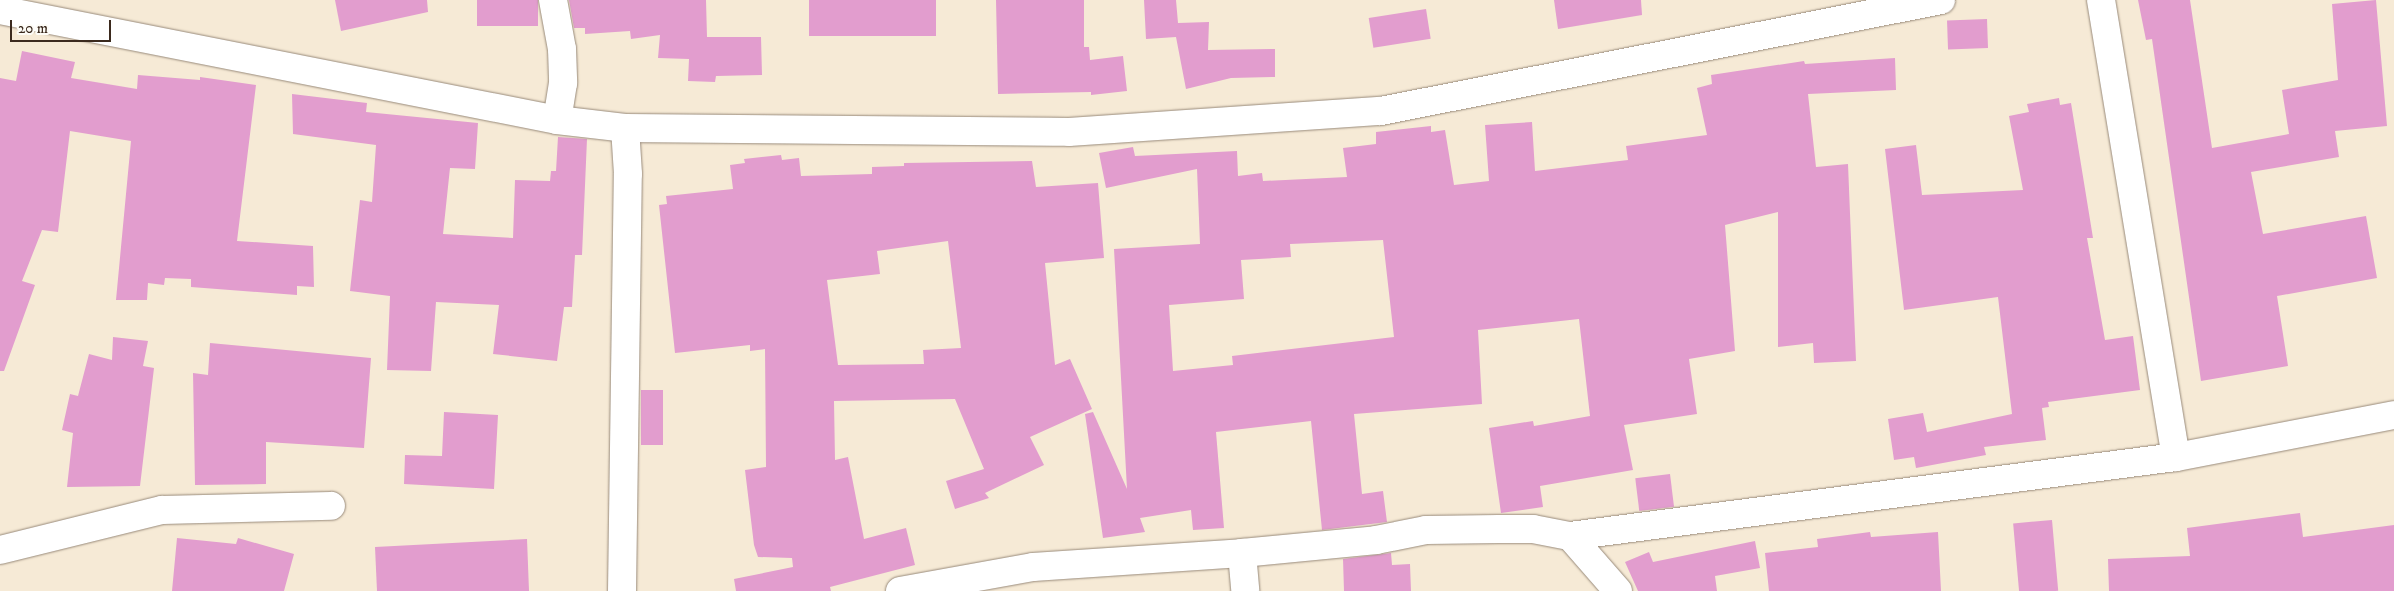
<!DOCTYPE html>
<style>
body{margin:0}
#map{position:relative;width:2394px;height:591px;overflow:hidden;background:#f6ead6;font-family:"IM FELL DW Pica",serif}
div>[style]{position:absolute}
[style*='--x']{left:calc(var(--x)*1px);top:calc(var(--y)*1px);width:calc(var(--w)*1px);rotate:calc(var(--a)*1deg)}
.building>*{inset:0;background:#e29dce;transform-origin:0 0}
.roads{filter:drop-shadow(0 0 1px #988a7a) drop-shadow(0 0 1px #988a7a)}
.minor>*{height:28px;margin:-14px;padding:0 14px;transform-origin:14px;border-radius:14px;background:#fff}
span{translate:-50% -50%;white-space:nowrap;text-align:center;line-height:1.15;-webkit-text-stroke:4px #fdfcf7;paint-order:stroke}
.scale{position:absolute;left:10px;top:20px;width:101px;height:22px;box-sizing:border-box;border:2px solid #3b2a1e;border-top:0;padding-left:6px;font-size:15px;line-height:18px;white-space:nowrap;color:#3b2a1e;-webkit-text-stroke:4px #fdfcf7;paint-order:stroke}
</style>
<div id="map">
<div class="building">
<div style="clip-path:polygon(335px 0,427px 0,428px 12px,341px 31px)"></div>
<div style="left:477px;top:0;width:61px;height:26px"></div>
<div style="clip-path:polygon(569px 0,706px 0,707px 37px,761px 37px,762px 75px,716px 76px,715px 82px,688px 81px,689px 59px,658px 58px,660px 35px,631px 39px,630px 31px,585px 34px,585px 28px,574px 28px)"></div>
<div style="left:809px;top:0;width:127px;height:36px"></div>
<div style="clip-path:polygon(996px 0,1084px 0,1084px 47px,1089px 47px,1090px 60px,1123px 56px,1127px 91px,1091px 95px,1091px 92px,998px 94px)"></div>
<div style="clip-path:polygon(1144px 0,1176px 0,1178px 23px,1209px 22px,1208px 50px,1275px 49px,1275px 77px,1231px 78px,1186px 89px,1176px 37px,1146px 39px)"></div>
<div style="clip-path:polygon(1554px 0,1641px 0,1642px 15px,1558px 29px)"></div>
<div style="clip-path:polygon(2138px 0,2190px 0,2212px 148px,2289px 134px,2282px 90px,2338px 80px,2332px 4px,2376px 0,2387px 126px,2335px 131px,2339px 157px,2251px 172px,2263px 234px,2366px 216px,2377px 278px,2277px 296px,2288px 366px,2201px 381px,2152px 39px,2146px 40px)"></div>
<div style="left:1426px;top:9px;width:30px;height:58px;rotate:81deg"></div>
<div style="left:1987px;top:19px;width:29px;height:40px;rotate:88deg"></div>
<div style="clip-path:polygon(22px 51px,75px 62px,71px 78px,137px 89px,138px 75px,200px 80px,200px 77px,256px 85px,237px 241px,313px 246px,314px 287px,297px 286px,297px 295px,191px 287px,191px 279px,165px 278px,164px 285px,148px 283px,147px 300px,116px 300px,131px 141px,70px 131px,58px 232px,42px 230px,22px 281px,35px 285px,4px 371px,0 371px,0 78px,16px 81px)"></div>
<div style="clip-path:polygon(evenodd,1895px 58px,1896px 90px,1808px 94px,1816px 167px,1848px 164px,1856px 361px,1814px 363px,1813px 343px,1778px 347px,1778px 212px,1725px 225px,1735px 351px,1689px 359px,1697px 414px,1624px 425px,1633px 470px,1540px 486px,1543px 507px,1501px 513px,1489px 428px,1533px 421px,1534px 426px,1590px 416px,1579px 319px,1478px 330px,1482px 404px,1354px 414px,1362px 494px,1383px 491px,1387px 522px,1322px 530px,1311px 421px,1216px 432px,1224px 528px,1193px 530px,1191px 510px,1140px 518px,1145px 532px,1103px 538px,1085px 414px,1093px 412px,1127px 489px,1114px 249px,1200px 244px,1197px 169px,1106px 188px,1099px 153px,1133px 147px,1135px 156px,1237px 151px,1238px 176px,1262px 173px,1263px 181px,1347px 177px,1343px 148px,1376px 144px,1376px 132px,1431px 126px,1431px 132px,1445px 130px,1454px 185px,1489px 181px,1485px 125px,1532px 122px,1535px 171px,1628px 160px,1626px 146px,1707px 135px,1697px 88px,1712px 84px,1711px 75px,1804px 61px,1805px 64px,1895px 58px,1383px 240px,1394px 337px,1232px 356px,1233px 365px,1173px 371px,1169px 305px,1244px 299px,1241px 260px,1291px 257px,1290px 244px,1383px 240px)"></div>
<div style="clip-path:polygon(292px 94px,367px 103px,366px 112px,478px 123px,475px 169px,450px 168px,443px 234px,513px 238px,515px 180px,550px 181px,551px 171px,556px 171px,558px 137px,587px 139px,582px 255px,575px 255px,572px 307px,564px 307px,557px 361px,493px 354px,499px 305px,436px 302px,431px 371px,387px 370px,390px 296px,350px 291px,360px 200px,372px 202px,376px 145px,293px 134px)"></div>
<div style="clip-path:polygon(2059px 98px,2060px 105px,2071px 103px,2093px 238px,2087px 238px,2105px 340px,2133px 336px,2140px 390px,2048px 402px,2049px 407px,2042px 408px,2046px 440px,1984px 447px,1986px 455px,1916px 468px,1914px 457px,1894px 460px,1888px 419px,1923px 413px,1927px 432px,2012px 414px,1998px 297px,1904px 310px,1885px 149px,1916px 145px,1922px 195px,2023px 190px,2009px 116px,2029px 112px,2027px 104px)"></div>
<div style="clip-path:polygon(evenodd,781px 155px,782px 160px,799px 158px,801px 176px,872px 174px,872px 167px,904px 166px,904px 163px,1032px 161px,1036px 187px,1098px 183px,1104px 258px,1045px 263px,1055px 365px,1070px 359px,1092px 409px,1030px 437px,1044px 465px,985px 493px,989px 498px,955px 509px,946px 481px,984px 469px,955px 399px,834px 401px,835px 460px,848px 457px,864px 539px,906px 528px,915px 565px,830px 587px,831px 591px,736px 591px,734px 579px,793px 567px,792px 558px,758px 557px,754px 545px,745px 470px,766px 467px,765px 349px,750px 351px,750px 345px,675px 353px,659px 205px,667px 204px,666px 196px,733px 189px,730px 165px,745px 163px,744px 159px,781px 155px,948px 241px,961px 348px,923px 350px,924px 364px,838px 365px,827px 280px,880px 274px,877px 251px,948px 241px)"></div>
<div style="clip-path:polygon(113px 337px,148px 341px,143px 366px,154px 368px,140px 486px,67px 487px,73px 433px,62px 430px,70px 394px,78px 396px,89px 354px,112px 360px)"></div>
<div style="clip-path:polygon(210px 343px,371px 358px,364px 448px,266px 442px,266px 484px,195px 485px,193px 373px,208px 375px)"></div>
<div style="left:663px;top:390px;width:55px;height:22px;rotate:90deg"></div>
<div style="clip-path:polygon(444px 412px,498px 415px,494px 489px,404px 484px,405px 455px,442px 456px)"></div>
<div style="left:1670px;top:474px;width:33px;height:35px;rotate:83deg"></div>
<div style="clip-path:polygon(2300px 513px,2303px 537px,2394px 525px,2394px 591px,2109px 591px,2108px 559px,2190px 556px,2187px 528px)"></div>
<div style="left:2052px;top:520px;width:71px;height:39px;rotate:85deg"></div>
<div style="clip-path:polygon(1870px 532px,1871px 537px,1938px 532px,1941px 591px,1769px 591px,1765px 553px,1818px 547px,1817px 539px)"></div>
<div style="clip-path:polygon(177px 538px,236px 544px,238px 538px,294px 554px,284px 591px,172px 591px)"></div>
<div style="clip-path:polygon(527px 539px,529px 591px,377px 591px,375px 547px)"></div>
<div style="clip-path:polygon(1755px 541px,1760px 568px,1715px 576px,1717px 591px,1638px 591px,1625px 562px,1649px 552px,1653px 562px)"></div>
<div style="clip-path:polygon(1391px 553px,1392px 565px,1410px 564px,1411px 591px,1344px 591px,1343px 559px)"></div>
</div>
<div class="roads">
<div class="minor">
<div style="--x:553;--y:0;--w:50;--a:79.6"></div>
<div style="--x:562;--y:49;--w:34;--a:88"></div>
<div style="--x:563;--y:83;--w:37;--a:99"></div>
<div style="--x:2101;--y:0;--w:463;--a:80.7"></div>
<div style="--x:0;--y:10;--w:568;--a:11.17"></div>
<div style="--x:557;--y:120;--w:68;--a:6.7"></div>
<div style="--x:625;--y:128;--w:444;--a:0.5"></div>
<div style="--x:1069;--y:132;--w:313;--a:-3.9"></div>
<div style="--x:1381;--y:111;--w:571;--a:-11.21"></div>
<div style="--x:1570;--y:536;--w:611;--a:-7.43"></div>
<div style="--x:2176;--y:457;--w:222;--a:-10.9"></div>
<div style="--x:0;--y:550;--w:167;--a:-13.9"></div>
<div style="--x:162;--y:510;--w:169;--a:-1.4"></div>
<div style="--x:1242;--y:553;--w:38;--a:85"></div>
<div style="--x:622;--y:591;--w:417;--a:-89.2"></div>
<div style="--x:628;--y:174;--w:46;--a:-93.7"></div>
<div style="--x:900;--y:591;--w:135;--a:-10.2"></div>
<div style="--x:1033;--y:567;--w:209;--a:-3.8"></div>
<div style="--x:1242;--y:553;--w:135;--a:-5.5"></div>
<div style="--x:1376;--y:540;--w:51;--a:-11.3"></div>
<div style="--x:1426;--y:530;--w:73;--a:-0.8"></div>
<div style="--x:1499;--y:529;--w:34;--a:0"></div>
<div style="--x:1533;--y:529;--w:38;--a:11"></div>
<div style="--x:1570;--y:536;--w:73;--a:48.9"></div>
</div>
</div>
<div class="scale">20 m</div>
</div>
